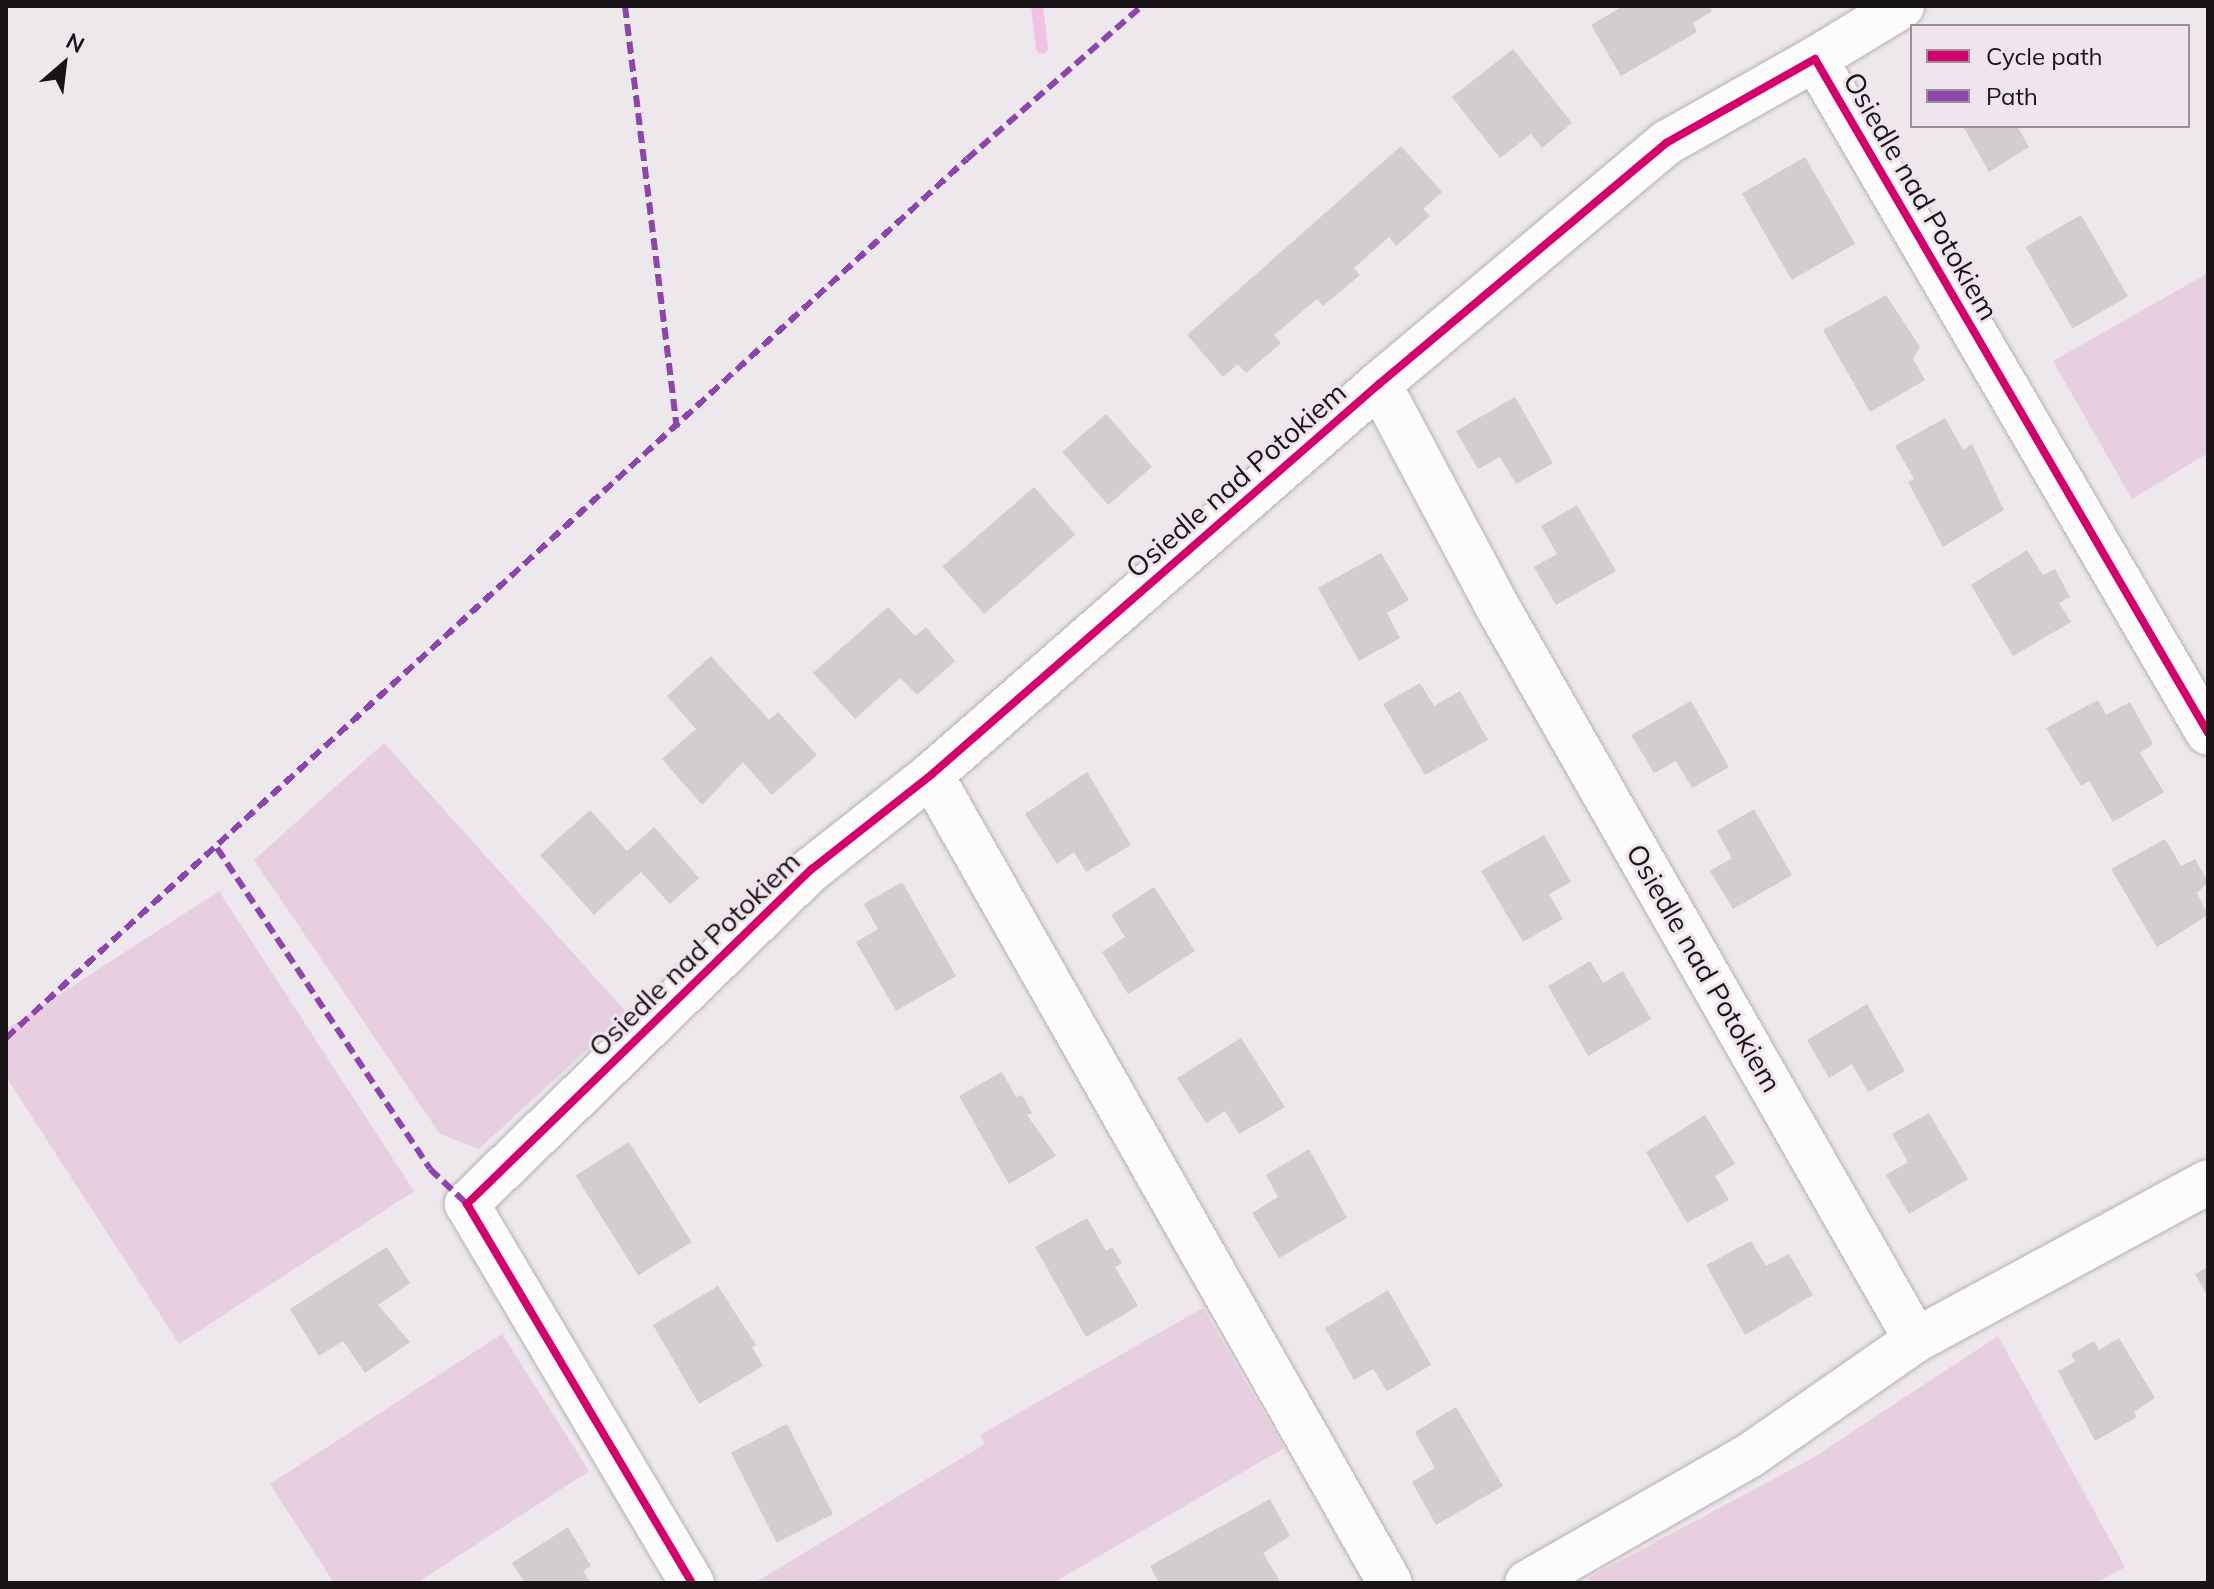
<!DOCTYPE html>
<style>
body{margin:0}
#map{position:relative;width:2214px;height:1589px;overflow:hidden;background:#ede8eb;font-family:Mulish,sans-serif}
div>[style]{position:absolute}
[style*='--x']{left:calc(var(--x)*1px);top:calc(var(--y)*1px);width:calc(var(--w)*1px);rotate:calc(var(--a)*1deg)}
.green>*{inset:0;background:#e8cfdf;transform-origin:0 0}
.stream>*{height:12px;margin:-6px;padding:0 6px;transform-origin:6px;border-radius:6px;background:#f2c2e2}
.building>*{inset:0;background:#d1cdd0;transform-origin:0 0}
.roads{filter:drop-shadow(0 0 2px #b5b0b3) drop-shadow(0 0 2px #b5b0b3)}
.minor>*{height:44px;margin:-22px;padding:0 22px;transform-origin:22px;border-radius:22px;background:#fcfcfc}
.quiet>*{height:6px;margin-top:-3px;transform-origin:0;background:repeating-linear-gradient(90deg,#8e44ad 0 12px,transparent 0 18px)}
.cycleway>*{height:8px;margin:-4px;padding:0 4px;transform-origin:4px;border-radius:4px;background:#d6006c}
span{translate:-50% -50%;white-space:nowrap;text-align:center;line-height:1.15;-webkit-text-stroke:6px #f0e5ec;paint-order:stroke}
.street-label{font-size:28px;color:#181417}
.frame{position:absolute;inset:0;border:8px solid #181417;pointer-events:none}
.legend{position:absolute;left:1910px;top:24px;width:280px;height:104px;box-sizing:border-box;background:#f0e5ec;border:2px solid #9a9197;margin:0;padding:10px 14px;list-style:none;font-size:24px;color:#181417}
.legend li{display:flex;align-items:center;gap:16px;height:40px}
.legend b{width:40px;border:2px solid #9a9197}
.north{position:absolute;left:24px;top:24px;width:80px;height:80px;-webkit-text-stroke:6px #f0e5ec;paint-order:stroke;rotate:28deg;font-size:22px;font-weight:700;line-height:32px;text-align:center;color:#181417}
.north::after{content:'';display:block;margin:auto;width:28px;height:36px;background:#181417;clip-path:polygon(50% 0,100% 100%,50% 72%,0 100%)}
</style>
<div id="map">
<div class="green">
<div style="clip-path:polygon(2208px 273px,2208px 453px,2132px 499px,2053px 361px)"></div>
<div style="clip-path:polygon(384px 743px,627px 1013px,479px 1149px,440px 1134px,254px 860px)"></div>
<div style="left:219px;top:891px;width:358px;height:280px;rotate:57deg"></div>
<div style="clip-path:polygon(1203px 1308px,1284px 1448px,1053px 1583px,754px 1583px,985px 1444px,980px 1435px)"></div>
<div style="clip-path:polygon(502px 1334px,589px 1471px,417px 1583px,334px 1583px,270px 1484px)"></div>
<div style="clip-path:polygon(1998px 1336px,2125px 1567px,2096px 1583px,1591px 1583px,1588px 1578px,1811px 1459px)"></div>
</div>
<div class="stream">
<div style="--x:1037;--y:6;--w:42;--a:83.2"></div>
</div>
<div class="building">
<div style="clip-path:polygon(1623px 6px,1709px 6px,1712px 11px,1693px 23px,1697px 32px,1621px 76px,1591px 25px)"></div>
<div style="clip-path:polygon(1513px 49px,1572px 123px,1542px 148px,1531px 134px,1500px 158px,1452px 97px)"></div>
<div style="clip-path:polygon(1963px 126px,2017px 126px,2029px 147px,1989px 172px)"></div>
<div style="clip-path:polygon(1401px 146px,1442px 192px,1423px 209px,1430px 216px,1396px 246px,1389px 237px,1354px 268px,1360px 275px,1323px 306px,1317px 299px,1274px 335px,1281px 343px,1246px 373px,1238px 364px,1223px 377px,1187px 335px)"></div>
<div style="left:1805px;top:157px;width:100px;height:73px;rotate:60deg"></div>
<div style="left:2081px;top:215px;width:94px;height:64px;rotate:60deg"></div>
<div style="clip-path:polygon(1886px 295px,1920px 347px,1913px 359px,1925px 380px,1870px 412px,1823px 330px)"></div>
<div style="clip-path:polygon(1515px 397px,1553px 463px,1516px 484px,1500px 457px,1478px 469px,1456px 431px)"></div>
<div style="left:1106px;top:414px;width:70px;height:58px;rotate:49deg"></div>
<div style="clip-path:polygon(1945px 418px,1963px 450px,1972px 444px,2004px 510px,1943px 547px,1908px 482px,1914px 479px,1895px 446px)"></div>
<div style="left:1034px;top:487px;width:63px;height:121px;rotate:49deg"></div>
<div style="clip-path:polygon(1577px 505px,1616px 571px,1556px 605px,1534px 567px,1557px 554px,1541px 526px)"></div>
<div style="clip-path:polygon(2027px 550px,2043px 575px,2055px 569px,2070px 597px,2059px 603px,2071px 622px,2013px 656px,1971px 585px)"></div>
<div style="clip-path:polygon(1381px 553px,1409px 600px,1387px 613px,1400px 638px,1359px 661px,1318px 588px)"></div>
<div style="clip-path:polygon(888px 607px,915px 636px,926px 627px,955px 661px,917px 695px,900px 678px,855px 719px,813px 673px)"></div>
<div style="clip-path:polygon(711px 656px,769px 720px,778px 712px,817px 755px,772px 795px,743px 762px,702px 805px,662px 759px,696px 729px,667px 696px)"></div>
<div style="clip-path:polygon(1420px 683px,1434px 706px,1460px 691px,1488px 740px,1425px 775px,1383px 704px)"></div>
<div style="clip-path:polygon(2098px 700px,2106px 715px,2130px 702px,2153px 744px,2140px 753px,2164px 792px,2113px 822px,2089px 781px,2081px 786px,2046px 728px)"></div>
<div style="clip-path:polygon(1691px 701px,1729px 767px,1692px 788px,1676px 761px,1654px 773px,1631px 735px)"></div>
<div style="clip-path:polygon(1087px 772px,1131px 845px,1086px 872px,1074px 852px,1057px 864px,1025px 814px)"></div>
<div style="clip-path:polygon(1754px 809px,1792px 875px,1733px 909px,1710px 871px,1732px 858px,1717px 831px)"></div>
<div style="clip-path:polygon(590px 810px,627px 851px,654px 827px,699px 878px,670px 904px,641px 872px,594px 915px,540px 855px)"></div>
<div style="clip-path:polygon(1544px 835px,1571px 882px,1549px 894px,1563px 919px,1523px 942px,1481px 871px)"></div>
<div style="clip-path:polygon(2165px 839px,2181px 866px,2195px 859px,2208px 882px,2197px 893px,2208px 915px,2157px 947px,2111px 869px)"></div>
<div style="clip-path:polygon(902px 882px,956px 976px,896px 1011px,856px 942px,878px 929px,864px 904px)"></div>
<div style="clip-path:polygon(1154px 887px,1195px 951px,1128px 994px,1102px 952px,1125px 937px,1111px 915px)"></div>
<div style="clip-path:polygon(1590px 961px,1603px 983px,1623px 971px,1651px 1019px,1588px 1056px,1548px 986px)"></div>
<div style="clip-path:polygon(1867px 1004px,1905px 1071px,1868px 1092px,1852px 1064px,1829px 1078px,1807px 1040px)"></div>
<div style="clip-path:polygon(1241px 1038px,1285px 1107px,1239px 1134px,1225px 1111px,1206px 1123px,1177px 1078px)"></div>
<div style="clip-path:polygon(1002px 1072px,1016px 1097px,1022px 1095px,1032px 1113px,1027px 1115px,1056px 1156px,1009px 1184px,959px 1096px)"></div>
<div style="clip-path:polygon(1929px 1113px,1968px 1179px,1909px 1214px,1886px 1175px,1908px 1162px,1892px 1134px)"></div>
<div style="clip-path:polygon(1705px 1115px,1735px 1164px,1715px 1176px,1729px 1200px,1687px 1223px,1646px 1152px)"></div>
<div style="left:629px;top:1142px;width:118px;height:63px;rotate:58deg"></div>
<div style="clip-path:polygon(1309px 1149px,1347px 1218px,1279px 1258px,1252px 1213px,1278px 1197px,1266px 1175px)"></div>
<div style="clip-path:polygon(1087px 1218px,1106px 1251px,1112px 1247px,1122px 1263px,1115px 1267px,1138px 1306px,1086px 1337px,1035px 1247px)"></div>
<div style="clip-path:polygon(1751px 1241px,1766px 1266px,1789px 1254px,1813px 1295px,1745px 1335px,1706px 1265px)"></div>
<div style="clip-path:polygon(387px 1247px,410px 1283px,378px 1305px,410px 1342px,365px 1373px,343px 1341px,319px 1356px,290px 1309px)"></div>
<div style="clip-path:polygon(2208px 1267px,2208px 1297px,2195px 1274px)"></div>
<div style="clip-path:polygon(718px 1286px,756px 1345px,752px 1347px,763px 1366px,699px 1404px,653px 1325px)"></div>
<div style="clip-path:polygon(1388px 1290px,1431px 1365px,1387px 1391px,1373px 1369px,1354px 1380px,1325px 1328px)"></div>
<div style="clip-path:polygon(2119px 1338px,2155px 1398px,2134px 1412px,2137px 1417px,2095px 1441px,2058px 1371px,2075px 1362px,2071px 1354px,2094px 1341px,2099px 1350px)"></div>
<div style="clip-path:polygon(1456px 1407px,1503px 1486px,1436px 1525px,1412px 1482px,1435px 1468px,1415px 1432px)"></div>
<div style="left:787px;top:1424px;width:101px;height:63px;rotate:63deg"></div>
<div style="clip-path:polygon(1270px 1499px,1290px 1536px,1263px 1553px,1281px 1583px,1159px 1583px,1150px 1566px)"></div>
<div style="clip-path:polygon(568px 1527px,591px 1566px,583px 1571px,591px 1583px,525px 1583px,512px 1563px)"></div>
</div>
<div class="roads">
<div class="minor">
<div style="--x:1815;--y:59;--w:102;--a:-31.3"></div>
<div style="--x:1379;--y:384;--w:259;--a:62"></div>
<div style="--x:1501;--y:613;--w:837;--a:60.28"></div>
<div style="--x:931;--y:775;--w:929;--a:60.4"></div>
<div style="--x:692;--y:1583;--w:441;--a:-120.7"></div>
<div style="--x:467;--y:1204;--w:481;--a:-44.2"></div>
<div style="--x:812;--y:869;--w:152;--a:-38.3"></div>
<div style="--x:931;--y:775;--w:595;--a:-41.11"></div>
<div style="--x:1379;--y:384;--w:375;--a:-40"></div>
<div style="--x:1666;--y:143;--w:171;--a:-29.4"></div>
<div style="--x:1815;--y:59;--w:780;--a:59.75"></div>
<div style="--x:1527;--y:1583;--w:256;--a:-29.8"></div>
<div style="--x:1749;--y:1456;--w:203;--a:-34.8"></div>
<div style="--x:1916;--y:1340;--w:332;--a:-28.4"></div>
</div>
</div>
<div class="quiet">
<div style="--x:625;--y:6;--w:425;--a:83"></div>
<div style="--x:217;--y:848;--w:385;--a:56.4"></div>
<div style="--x:430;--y:1169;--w:51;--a:43.4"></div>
<div style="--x:6;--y:1038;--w:1302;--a:-42.45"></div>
<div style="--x:967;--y:159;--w:232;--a:-41.2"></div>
</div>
<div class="cycleway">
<div style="--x:692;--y:1583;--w:441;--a:-120.7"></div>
<div style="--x:467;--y:1204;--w:481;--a:-44.2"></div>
<div style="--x:812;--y:869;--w:152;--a:-38.3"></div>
<div style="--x:931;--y:775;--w:595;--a:-41.11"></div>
<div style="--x:1379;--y:384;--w:375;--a:-40"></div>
<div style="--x:1666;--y:143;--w:171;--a:-29.4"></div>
<div style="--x:1815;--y:59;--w:780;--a:59.75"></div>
</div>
<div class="street-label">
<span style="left:1921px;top:196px;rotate:60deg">Osiedle nad Potokiem</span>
<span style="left:1236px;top:480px;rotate:-41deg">Osiedle nad Potokiem</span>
<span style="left:694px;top:954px;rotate:-44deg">Osiedle nad Potokiem</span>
<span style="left:1704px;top:968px;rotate:60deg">Osiedle nad Potokiem</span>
</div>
<div class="frame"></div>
<ul class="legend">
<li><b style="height:10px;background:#d6006c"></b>Cycle path</li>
<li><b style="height:10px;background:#8e44ad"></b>Path</li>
</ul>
<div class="north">N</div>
</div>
